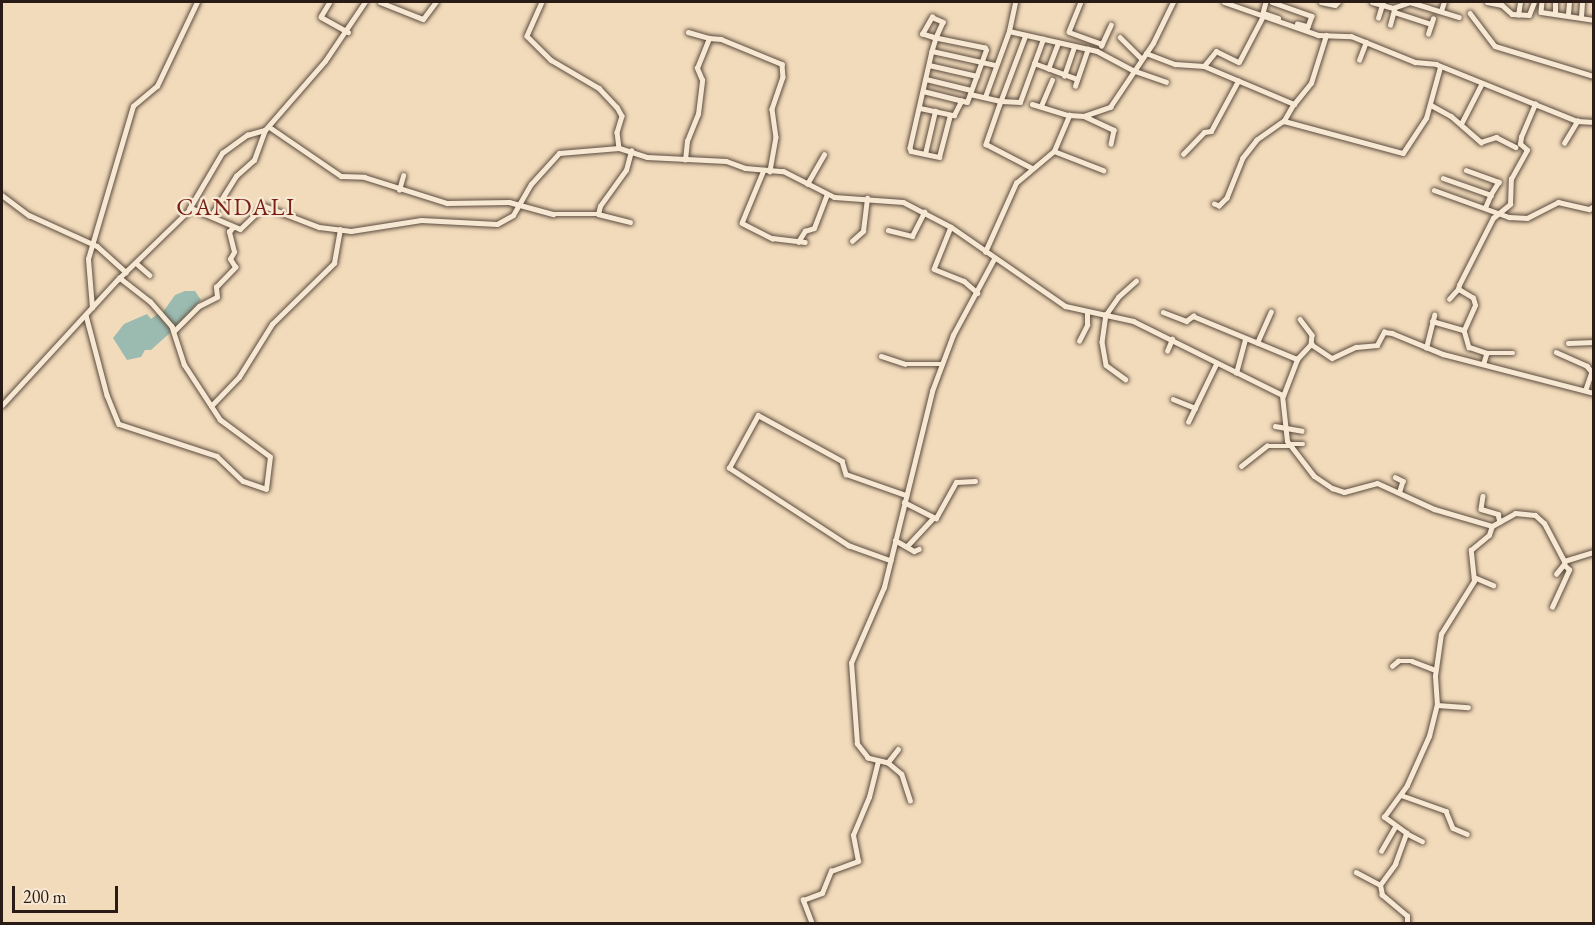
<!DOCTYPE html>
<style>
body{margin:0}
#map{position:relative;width:1595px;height:925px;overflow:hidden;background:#f2dbbb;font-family:"EB Garamond",serif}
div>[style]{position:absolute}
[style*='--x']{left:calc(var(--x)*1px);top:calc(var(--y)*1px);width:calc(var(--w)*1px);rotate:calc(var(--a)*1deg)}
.water>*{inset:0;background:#9bbbb1}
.roads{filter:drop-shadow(0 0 2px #5b4b3e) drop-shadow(0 0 2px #5b4b3e)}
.minor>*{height:4.5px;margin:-2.25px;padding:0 2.25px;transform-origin:2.25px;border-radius:2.25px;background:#f7e8d3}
.tertiary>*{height:5px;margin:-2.5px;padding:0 2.5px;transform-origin:2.5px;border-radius:2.5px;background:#f7e8d3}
span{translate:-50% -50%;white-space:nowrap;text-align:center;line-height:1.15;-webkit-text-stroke:4.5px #f7e8d3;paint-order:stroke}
.quarter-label{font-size:24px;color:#7a1f14;letter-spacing:1.5px}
.frame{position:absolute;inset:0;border:3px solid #291b15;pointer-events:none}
.scale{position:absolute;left:12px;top:886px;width:106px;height:27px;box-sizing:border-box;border:3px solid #291b15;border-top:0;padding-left:8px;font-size:18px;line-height:21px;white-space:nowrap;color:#291b15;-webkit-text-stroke:4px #f7e8d3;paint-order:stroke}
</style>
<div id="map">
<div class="water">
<div style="clip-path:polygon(185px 291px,195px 291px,201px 300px,174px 328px,163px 312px,175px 295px)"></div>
<div style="clip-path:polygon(159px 313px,172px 331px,151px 350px,145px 350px,141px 357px,127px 360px,113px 338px,124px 324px,147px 314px,151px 319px)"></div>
</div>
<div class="roads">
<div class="minor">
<div style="--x:330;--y:2;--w:17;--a:121"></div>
<div style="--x:321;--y:17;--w:31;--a:29"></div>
<div style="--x:380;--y:2;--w:46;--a:21.6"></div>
<div style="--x:423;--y:19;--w:21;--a:-53"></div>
<div style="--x:542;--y:2;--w:37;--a:114"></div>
<div style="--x:527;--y:36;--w:34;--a:45"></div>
<div style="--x:551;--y:60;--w:56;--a:30.3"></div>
<div style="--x:599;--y:88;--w:26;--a:47"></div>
<div style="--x:617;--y:107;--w:10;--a:61"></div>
<div style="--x:622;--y:116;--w:17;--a:107"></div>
<div style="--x:617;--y:132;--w:16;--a:83"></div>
<div style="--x:1081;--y:2;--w:32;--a:112"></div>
<div style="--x:1069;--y:32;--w:35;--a:20"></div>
<div style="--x:1224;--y:2;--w:100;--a:19.3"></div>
<div style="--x:1318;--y:35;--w:33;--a:2"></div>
<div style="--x:1351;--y:36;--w:69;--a:22.1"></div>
<div style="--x:1415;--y:62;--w:21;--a:5"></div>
<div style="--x:1436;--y:64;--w:152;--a:22"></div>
<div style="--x:1577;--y:121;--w:17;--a:3"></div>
<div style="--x:1266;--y:2;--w:11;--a:105"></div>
<div style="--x:1263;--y:13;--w:16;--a:18"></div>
<div style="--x:1272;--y:2;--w:42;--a:19.3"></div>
<div style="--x:1312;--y:16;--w:12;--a:110"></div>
<div style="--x:1308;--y:27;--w:11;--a:-165"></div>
<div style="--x:1321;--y:2;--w:14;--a:12"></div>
<div style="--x:1335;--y:5;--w:4;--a:-45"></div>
<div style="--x:1372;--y:2;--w:22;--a:16"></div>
<div style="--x:1393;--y:8;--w:18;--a:-19"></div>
<div style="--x:1410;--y:2;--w:51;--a:17"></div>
<div style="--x:1487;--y:2;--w:15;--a:11"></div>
<div style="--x:1502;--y:5;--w:13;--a:42"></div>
<div style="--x:1512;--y:14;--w:17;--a:3"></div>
<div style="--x:1529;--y:15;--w:14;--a:-69"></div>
<div style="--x:1542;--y:2;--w:10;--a:96"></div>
<div style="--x:1541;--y:12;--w:54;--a:8.6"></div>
<div style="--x:1441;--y:11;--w:9;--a:-72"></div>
<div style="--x:1394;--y:12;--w:39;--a:18"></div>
<div style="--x:1470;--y:13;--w:41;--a:52.9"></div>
<div style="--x:1495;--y:46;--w:103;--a:16.9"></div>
<div style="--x:1555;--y:13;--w:11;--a:-90"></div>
<div style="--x:1568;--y:14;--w:12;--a:-85"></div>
<div style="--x:1518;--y:15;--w:13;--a:-81"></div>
<div style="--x:1581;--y:17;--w:15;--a:-86"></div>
<div style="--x:1378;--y:18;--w:17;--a:-73"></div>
<div style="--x:1390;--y:25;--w:16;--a:-75"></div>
<div style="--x:1009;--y:31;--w:90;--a:12.8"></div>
<div style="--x:1097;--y:51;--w:40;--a:28"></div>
<div style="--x:1132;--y:70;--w:36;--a:19"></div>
<div style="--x:688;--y:32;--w:22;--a:16"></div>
<div style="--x:1428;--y:34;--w:16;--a:-72"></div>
<div style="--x:1026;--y:35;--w:71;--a:110.7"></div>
<div style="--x:1001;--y:101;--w:19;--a:3"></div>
<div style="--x:1020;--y:102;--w:67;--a:-69.9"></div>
<div style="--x:1120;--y:37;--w:30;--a:45"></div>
<div style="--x:1101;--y:46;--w:23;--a:-65"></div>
<div style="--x:932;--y:51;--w:65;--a:12.5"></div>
<div style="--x:1146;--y:53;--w:31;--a:21"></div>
<div style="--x:1175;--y:64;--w:29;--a:4"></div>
<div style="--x:1204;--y:66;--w:98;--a:22.9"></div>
<div style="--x:1294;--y:104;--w:20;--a:120"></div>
<div style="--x:1284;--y:121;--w:33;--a:145"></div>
<div style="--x:1257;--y:140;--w:23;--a:128"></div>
<div style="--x:1243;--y:158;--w:43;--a:111.8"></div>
<div style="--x:1227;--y:198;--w:11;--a:135"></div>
<div style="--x:1219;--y:206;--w:5;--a:-158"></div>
<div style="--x:1359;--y:60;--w:19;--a:-69"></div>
<div style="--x:1034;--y:63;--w:46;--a:20.4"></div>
<div style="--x:929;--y:65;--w:49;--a:12.9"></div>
<div style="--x:1204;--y:66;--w:19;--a:-51"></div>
<div style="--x:1216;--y:51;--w:25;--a:26"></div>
<div style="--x:1239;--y:62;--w:52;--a:-62.4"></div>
<div style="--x:1048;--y:69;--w:28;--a:-69"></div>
<div style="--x:1064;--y:76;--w:31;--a:-71"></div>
<div style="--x:926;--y:79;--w:46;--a:13.7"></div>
<div style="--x:1075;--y:86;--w:39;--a:-71"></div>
<div style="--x:923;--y:91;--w:45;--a:14"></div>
<div style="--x:967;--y:102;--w:55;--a:-69.9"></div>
<div style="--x:986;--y:50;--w:2;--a:-117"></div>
<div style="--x:985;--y:48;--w:50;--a:-168.5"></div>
<div style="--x:936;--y:38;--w:4;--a:-166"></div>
<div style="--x:932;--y:37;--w:10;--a:-163"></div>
<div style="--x:922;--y:34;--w:20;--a:-60"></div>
<div style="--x:932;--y:17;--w:12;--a:24"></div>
<div style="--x:943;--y:22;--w:17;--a:114"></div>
<div style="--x:936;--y:38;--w:14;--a:107"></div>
<div style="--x:932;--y:51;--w:99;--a:102.8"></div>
<div style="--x:910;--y:148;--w:3;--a:72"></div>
<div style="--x:911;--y:151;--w:29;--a:12"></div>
<div style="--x:939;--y:157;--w:43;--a:-75.3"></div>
<div style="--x:970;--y:94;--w:32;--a:13"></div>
<div style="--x:1001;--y:101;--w:46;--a:109.2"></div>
<div style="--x:986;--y:144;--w:52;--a:27.6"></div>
<div style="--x:985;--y:97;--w:70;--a:-70"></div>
<div style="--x:1009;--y:31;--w:30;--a:-78"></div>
<div style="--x:1032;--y:104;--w:39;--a:17"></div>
<div style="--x:1294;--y:104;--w:27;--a:-51"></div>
<div style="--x:1311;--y:83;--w:50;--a:-72.6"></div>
<div style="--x:1431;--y:105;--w:23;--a:29"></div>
<div style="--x:1451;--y:116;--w:40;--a:41"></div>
<div style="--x:1481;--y:142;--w:16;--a:-18"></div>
<div style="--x:1496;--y:137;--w:22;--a:27"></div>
<div style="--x:1041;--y:106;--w:28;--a:-67"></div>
<div style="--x:920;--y:108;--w:35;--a:12"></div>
<div style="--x:954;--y:115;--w:16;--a:-63"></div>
<div style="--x:1084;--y:116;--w:33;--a:25"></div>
<div style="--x:1114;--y:130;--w:14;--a:102"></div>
<div style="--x:1284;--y:121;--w:123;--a:15.1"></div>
<div style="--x:1403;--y:153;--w:42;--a:-56.7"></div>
<div style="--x:1426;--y:118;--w:53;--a:-74.6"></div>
<div style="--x:1461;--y:124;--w:44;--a:-62.9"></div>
<div style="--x:271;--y:128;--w:85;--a:34.4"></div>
<div style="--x:341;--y:176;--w:23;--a:2"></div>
<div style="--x:364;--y:177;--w:87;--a:17.4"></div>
<div style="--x:447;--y:203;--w:62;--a:-0.9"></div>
<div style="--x:509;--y:202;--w:46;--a:15.3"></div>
<div style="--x:553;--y:214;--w:45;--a:0"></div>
<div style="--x:598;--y:214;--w:33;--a:14"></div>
<div style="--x:1564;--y:143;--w:26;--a:-59"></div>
<div style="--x:1054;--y:151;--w:53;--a:21.2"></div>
<div style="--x:925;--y:154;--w:44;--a:-76.9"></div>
<div style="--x:1183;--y:154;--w:30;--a:-46"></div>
<div style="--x:1204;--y:132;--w:7;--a:-8"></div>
<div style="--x:1211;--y:131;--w:57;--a:-61.6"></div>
<div style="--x:685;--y:160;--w:19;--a:-84"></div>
<div style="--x:687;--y:141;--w:29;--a:-68"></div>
<div style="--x:698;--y:114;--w:34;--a:-83"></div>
<div style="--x:702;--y:80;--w:13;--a:-113"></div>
<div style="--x:697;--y:68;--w:32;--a:-68"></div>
<div style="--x:709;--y:38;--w:12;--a:5"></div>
<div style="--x:721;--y:39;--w:66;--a:22.3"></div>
<div style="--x:782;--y:64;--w:13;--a:86"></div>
<div style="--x:783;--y:77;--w:34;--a:109"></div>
<div style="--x:772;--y:109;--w:28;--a:82"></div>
<div style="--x:776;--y:137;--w:35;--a:100"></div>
<div style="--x:764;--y:170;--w:57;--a:112.5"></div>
<div style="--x:742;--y:223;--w:34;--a:27"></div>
<div style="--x:772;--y:238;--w:33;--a:7"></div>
<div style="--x:1466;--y:170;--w:35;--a:20"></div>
<div style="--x:1499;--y:182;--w:15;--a:122"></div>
<div style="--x:1443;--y:178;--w:51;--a:19.5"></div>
<div style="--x:1491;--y:195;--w:13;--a:113"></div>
<div style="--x:807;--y:184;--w:34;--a:-60"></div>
<div style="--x:399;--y:190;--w:15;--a:-74"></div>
<div style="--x:1434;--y:190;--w:80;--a:19.8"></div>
<div style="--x:1509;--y:217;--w:18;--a:3"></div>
<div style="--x:1527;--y:218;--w:35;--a:-27"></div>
<div style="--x:1558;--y:202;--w:32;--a:13"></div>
<div style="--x:1589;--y:209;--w:6;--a:-31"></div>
<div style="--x:2;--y:195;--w:34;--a:37"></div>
<div style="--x:29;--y:215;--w:75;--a:24.5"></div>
<div style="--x:97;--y:246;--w:39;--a:42"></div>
<div style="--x:189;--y:209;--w:65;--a:-59.5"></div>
<div style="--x:222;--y:153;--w:31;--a:-36"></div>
<div style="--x:247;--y:135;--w:19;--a:-16"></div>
<div style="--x:598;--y:214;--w:8;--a:-76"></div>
<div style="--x:600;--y:206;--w:44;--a:-54.2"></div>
<div style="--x:626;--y:170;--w:20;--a:-75"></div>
<div style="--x:211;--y:216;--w:47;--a:-58"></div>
<div style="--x:236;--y:176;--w:24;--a:-42"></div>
<div style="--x:254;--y:160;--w:32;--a:-70"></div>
<div style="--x:265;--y:130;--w:91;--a:-49"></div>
<div style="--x:325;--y:61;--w:71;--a:-55.9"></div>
<div style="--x:951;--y:227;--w:45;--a:112"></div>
<div style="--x:934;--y:269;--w:32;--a:22"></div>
<div style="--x:964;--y:281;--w:18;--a:41"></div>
<div style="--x:888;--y:230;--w:25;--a:14"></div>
<div style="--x:912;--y:236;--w:27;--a:-63"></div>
<div style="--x:852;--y:241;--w:15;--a:-42"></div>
<div style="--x:863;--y:231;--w:33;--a:-83"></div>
<div style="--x:798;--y:242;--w:13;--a:-58"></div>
<div style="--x:805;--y:231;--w:9;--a:-18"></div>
<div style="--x:814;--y:228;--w:36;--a:-69"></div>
<div style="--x:985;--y:252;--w:76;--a:-65.8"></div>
<div style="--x:1016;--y:183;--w:50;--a:-40.1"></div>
<div style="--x:1054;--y:151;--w:39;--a:-67"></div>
<div style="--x:1069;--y:115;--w:15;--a:4"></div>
<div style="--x:1084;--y:116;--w:28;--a:-19"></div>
<div style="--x:1110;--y:107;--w:77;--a:-56.1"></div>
<div style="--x:1153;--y:43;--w:46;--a:-64"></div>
<div style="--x:136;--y:263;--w:18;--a:41"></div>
<div style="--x:1449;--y:299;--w:13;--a:-48"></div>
<div style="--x:92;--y:308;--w:49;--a:-94.7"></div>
<div style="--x:88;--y:259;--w:159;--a:-73.6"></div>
<div style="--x:133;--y:106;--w:31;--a:-40"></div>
<div style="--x:157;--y:86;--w:93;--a:-64.5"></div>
<div style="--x:1163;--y:312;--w:25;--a:21"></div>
<div style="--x:1186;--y:321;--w:9;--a:-36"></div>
<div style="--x:1193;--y:316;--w:113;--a:22.5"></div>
<div style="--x:1297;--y:359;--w:21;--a:-47"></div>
<div style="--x:1311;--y:344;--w:25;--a:34"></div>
<div style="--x:1332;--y:358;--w:26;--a:-25"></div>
<div style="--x:1356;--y:347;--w:21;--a:-5"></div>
<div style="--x:1377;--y:345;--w:15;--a:-62"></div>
<div style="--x:1384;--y:332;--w:8;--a:7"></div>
<div style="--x:1392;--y:333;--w:55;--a:22.4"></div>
<div style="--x:1443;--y:354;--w:156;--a:14.5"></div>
<div style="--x:1107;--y:313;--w:19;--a:-55"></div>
<div style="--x:1118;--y:297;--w:24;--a:-42"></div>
<div style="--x:1106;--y:314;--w:28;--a:98"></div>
<div style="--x:1102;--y:342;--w:23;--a:80"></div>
<div style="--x:1106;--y:365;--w:24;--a:36"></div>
<div style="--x:86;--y:315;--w:83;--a:75.3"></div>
<div style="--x:107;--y:395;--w:31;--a:68"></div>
<div style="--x:119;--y:424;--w:103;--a:18.1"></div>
<div style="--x:217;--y:456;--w:36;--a:44"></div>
<div style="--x:243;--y:481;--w:24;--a:19"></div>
<div style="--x:266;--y:489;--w:32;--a:-83"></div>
<div style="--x:270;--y:457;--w:62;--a:-143.5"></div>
<div style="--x:220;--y:420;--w:66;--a:-123.2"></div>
<div style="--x:184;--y:365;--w:40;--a:-108"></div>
<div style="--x:172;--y:327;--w:33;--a:-131"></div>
<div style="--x:150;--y:302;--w:39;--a:-142"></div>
<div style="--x:1300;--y:319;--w:20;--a:53"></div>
<div style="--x:1312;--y:335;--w:9;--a:96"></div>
<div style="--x:1432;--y:321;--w:33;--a:16"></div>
<div style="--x:1464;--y:330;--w:18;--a:74"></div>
<div style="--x:1469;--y:347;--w:19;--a:18"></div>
<div style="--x:1487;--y:353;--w:10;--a:107"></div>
<div style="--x:1464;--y:330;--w:27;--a:-66"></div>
<div style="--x:1475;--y:305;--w:7;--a:-106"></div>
<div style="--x:1473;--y:298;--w:17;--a:-149"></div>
<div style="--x:1458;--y:289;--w:4;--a:-76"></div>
<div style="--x:1459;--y:285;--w:75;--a:-63.1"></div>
<div style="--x:1493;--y:218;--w:22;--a:-39"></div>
<div style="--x:1510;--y:204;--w:25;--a:-88"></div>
<div style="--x:1511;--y:179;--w:33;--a:-61"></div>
<div style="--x:1527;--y:150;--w:9;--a:-139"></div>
<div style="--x:1520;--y:144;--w:7;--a:-82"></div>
<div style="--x:1521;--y:137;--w:36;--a:-67"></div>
<div style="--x:174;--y:331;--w:35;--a:-45"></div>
<div style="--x:199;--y:306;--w:20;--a:-27"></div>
<div style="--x:217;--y:297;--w:10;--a:-96"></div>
<div style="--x:216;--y:287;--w:28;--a:-46"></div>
<div style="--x:235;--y:267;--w:9;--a:-122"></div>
<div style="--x:230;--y:259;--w:8;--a:-60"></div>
<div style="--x:234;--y:252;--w:21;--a:-104"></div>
<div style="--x:229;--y:232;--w:6;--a:-51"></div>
<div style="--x:1079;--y:341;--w:18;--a:-63"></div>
<div style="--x:1087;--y:325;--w:12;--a:-90"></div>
<div style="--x:1257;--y:343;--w:34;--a:-66"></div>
<div style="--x:1568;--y:343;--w:26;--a:-2"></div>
<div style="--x:1426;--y:348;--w:34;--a:-76"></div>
<div style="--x:1167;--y:351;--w:13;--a:-67"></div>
<div style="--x:1556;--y:352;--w:34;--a:24"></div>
<div style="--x:1587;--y:366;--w:8;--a:50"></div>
<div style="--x:1592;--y:372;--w:18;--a:109"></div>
<div style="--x:1487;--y:353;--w:26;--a:0"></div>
<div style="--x:881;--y:356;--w:25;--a:18"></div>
<div style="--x:905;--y:364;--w:36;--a:0"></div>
<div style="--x:1236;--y:373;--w:35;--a:-75"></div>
<div style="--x:1283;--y:396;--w:40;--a:-69"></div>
<div style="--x:1173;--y:399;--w:24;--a:22"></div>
<div style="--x:211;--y:406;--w:40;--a:-46"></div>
<div style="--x:239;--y:377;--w:62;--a:-58.1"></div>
<div style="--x:272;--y:324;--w:87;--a:-44.5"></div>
<div style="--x:334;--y:263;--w:34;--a:-80"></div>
<div style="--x:1188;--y:422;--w:64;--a:-64.2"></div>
<div style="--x:1275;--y:426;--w:27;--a:10"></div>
<div style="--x:1290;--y:444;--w:13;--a:0"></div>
<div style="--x:1241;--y:466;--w:33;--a:-38"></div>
<div style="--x:1267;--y:446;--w:24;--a:0"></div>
<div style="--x:1395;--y:477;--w:9;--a:27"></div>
<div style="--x:1403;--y:481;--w:10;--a:107"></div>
<div style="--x:1483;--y:496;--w:13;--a:99"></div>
<div style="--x:1481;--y:509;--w:18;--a:16"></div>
<div style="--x:1498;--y:514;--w:8;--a:76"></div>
<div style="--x:904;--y:502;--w:36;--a:27"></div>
<div style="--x:936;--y:518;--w:41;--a:-60.9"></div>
<div style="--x:956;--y:482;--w:19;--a:-3"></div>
<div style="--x:895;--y:540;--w:22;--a:30"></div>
<div style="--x:914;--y:551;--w:5;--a:-22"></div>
<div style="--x:907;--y:546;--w:38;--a:-47"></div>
<div style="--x:891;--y:561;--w:45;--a:-160.3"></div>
<div style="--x:849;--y:546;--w:143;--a:-147"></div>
<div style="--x:729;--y:468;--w:60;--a:-61.3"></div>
<div style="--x:758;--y:415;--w:96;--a:28.7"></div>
<div style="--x:842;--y:461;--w:14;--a:73"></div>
<div style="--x:846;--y:474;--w:64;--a:19.3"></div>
<div style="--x:1556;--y:574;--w:13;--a:-51"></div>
<div style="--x:1474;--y:577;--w:21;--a:23"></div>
<div style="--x:1552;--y:607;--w:41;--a:-65.3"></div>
<div style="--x:1569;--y:570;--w:7;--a:-135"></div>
<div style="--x:1392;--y:666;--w:8;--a:-40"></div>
<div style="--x:1398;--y:661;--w:14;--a:0"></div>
<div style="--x:1412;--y:661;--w:25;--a:21"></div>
<div style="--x:1437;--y:705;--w:31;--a:4"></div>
<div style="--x:888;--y:762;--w:16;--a:-52"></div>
<div style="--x:1401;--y:795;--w:48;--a:19.6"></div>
<div style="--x:1446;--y:811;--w:18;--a:68"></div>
<div style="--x:1453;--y:828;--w:15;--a:23"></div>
<div style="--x:910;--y:801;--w:28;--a:-108"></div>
<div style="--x:901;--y:774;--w:17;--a:-140"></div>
<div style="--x:888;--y:763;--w:21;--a:-166"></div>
<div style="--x:868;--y:758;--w:18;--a:-128"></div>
<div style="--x:857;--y:744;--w:81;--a:-94.2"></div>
<div style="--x:851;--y:663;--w:83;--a:-66.5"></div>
<div style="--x:884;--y:587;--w:202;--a:-76.2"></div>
<div style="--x:932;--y:391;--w:60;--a:-69.4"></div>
<div style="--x:953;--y:335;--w:86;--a:-61.7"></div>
<div style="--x:1406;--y:833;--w:18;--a:27"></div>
<div style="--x:1381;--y:851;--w:28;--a:-60"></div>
<div style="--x:1356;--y:872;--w:27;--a:28"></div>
<div style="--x:812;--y:924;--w:26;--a:-111"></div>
<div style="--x:803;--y:900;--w:20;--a:-20"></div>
<div style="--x:822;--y:893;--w:24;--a:-68"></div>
<div style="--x:831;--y:871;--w:29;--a:-20"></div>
<div style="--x:858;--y:861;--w:26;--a:-101"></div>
<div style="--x:853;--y:835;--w:41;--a:-67.2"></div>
<div style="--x:869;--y:797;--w:37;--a:-76"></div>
<div style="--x:1407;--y:924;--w:8;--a:-90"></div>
<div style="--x:1407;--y:916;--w:33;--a:-140"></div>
<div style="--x:1382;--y:895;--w:10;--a:-101"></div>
<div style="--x:1380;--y:885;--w:26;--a:-54"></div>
<div style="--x:1395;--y:864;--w:33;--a:-70"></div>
<div style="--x:1406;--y:833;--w:27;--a:-144"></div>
<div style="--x:1384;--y:817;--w:39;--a:-54"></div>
<div style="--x:1407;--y:785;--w:54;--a:-65.8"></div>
<div style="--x:1429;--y:736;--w:32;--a:-76"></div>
<div style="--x:1437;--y:705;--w:29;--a:-94"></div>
<div style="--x:1435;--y:676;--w:42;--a:-81.9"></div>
<div style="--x:1441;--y:634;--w:62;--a:-58.1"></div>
<div style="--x:1474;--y:581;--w:31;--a:-96"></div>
<div style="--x:1471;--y:550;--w:23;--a:-40"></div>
<div style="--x:1489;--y:535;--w:9;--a:-72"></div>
</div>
<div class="tertiary">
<div style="--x:2;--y:405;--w:170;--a:-47.4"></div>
<div style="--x:117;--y:280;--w:103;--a:-44.2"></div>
<div style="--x:191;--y:208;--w:53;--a:23.2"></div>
<div style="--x:240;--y:229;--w:33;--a:-44"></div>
<div style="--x:264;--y:206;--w:59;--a:20.9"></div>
<div style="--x:319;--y:227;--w:32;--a:7"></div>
<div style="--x:351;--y:231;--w:71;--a:-8.9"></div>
<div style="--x:421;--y:220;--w:76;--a:3"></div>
<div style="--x:497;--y:224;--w:18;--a:-29"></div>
<div style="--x:513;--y:215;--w:36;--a:-60"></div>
<div style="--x:531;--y:184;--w:42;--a:-47.9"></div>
<div style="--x:559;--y:153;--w:60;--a:-4.8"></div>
<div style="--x:619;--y:148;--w:29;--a:18"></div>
<div style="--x:647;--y:157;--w:79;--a:2.9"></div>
<div style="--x:726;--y:161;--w:20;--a:20"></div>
<div style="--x:745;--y:168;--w:38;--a:5"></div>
<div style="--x:783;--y:171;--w:57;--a:27"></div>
<div style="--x:834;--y:197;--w:69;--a:4.1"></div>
<div style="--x:903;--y:202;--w:54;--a:27.5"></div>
<div style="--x:951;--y:227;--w:139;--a:34.7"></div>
<div style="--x:1065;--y:306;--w:70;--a:12.4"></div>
<div style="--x:1133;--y:321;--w:166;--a:26.4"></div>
<div style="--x:1282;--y:395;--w:46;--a:83.8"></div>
<div style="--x:1287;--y:441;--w:44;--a:52.4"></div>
<div style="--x:1314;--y:476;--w:22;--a:34"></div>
<div style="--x:1332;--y:488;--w:13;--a:18"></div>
<div style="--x:1344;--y:492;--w:34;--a:-15"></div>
<div style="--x:1377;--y:483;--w:63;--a:24.5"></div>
<div style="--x:1434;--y:509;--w:60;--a:16.3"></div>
<div style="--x:1492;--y:526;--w:26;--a:-29"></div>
<div style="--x:1515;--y:513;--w:20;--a:6"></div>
<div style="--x:1535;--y:515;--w:12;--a:42"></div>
<div style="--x:1544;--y:523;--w:43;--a:62.2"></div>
<div style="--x:1564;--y:561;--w:31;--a:-17"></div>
</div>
</div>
<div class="quarter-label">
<span style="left:236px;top:207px">CANDALI</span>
</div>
<div class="frame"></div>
<div class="scale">200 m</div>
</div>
